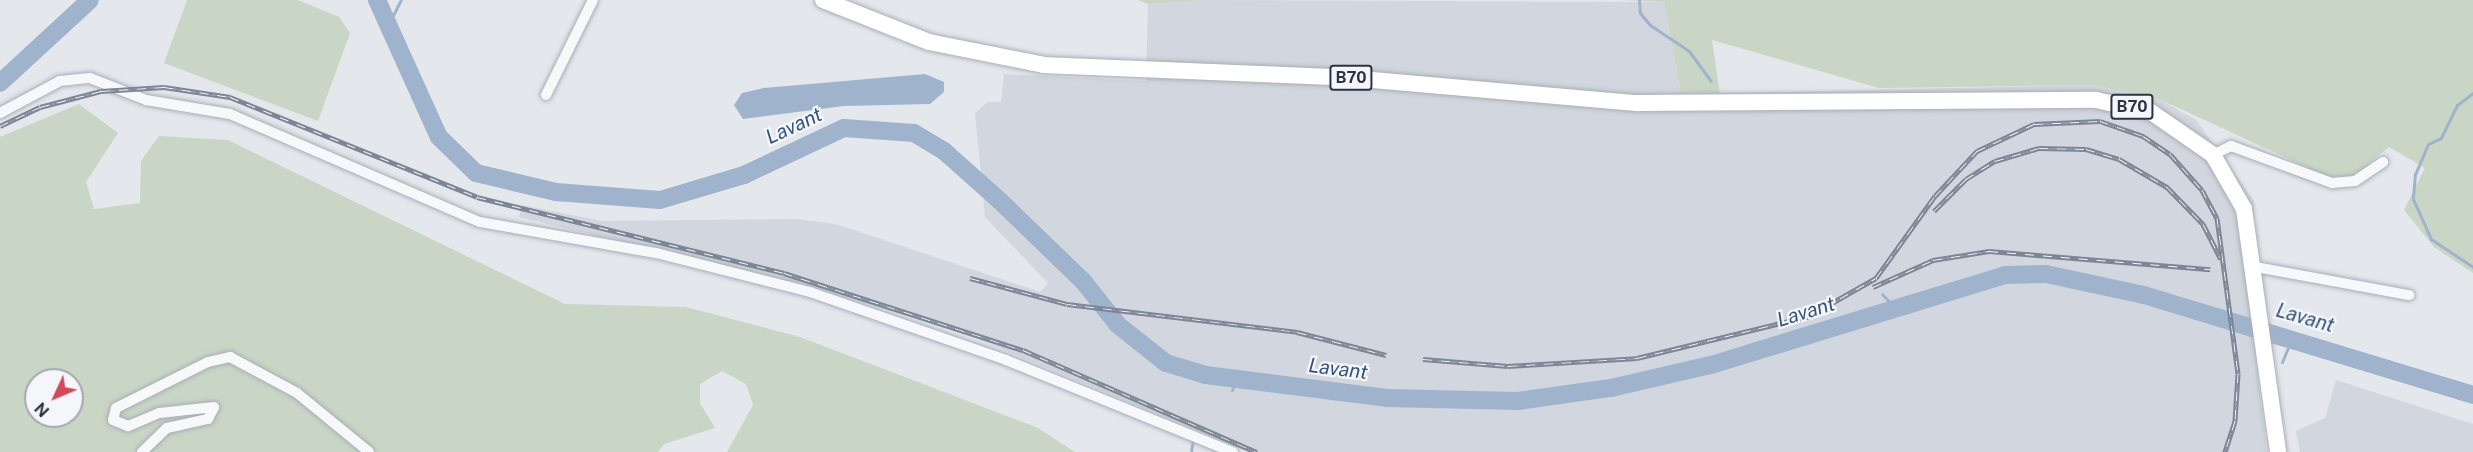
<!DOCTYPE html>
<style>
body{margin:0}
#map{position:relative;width:2473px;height:452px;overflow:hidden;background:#e4e7ec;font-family:"Public Sans",sans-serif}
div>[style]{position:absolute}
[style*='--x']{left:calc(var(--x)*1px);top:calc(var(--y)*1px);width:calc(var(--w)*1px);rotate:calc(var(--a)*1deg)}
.built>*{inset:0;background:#d2d6de}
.green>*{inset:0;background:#c9d6c5}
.water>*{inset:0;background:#9fb4cc}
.stream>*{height:3px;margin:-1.5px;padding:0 1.5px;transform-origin:1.5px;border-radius:1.5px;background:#9fb4cc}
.river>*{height:18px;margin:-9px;padding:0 9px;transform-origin:9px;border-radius:9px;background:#9fb4cc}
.roads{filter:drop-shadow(0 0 2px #a9aeb7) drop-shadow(0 0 2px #a9aeb7)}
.minor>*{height:10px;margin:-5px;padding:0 5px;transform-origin:5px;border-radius:5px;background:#f7f8fa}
.primary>*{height:16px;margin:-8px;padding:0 8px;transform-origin:8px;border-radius:8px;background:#fff}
.rail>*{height:5px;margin-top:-2.5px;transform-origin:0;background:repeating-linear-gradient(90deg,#f4f6f9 0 9px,#7d8696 0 18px);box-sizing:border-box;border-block:2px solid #7d8696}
span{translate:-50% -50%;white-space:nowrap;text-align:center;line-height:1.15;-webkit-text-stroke:4.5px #f4f6f9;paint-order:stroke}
.shield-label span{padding:2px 4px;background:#f4f6f9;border:2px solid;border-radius:4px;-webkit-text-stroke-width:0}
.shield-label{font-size:16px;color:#2b3445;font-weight:700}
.water-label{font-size:20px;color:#34527a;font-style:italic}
.north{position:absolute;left:24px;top:368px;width:60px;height:60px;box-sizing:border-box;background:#f4f6f9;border:2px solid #a4a8b1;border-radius:50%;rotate:226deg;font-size:16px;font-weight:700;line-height:24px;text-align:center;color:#2b3445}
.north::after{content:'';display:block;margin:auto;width:21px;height:27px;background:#d1495b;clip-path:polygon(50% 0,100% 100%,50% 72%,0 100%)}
</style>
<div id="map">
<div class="built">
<div style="clip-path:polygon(1208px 0,1664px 2px,1681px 94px,2093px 85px,2159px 99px,2196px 120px,2254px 201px,2256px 362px,2267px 452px,1249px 452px,959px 331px,794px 283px,519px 217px,522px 205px,602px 221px,796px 219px,836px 224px,1040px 292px,1048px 283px,985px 217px,975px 113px,988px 102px,1001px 102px,1004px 74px,1146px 81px,1148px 4px)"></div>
<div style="clip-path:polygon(2336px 380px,2473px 424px,2473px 452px,2300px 452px,2296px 431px,2325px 418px)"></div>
</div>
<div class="green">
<div style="clip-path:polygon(187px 0,298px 0,339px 17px,350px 33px,318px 121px,164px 63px)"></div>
<div style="clip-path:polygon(1138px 0,1208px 0,1148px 4px)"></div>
<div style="clip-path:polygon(1622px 0,2473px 0,2473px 273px,2434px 247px,2404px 210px,2425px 168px,2389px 147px,2352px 177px,2330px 178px,2159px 99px,2093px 85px,1879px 88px,1712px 40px,1720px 94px,1681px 94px,1664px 2px)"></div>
<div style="clip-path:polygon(evenodd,79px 104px,118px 133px,86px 182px,94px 209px,140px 203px,141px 161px,159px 136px,228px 140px,565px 304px,686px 307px,800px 337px,1038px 428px,1075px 452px,727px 452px,753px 405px,746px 384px,722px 371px,700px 384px,700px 403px,715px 428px,664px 444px,658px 452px,0 452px,0 137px,79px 104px,36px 380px,72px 380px,72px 416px,36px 416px,36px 380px)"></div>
</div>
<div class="water">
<div style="clip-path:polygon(925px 74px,944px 82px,944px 92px,930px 104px,844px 106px,743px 119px,734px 105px,742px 93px,764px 88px)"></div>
</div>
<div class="stream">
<div style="--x:1639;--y:0;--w:13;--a:86"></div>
<div style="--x:1640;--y:13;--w:16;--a:50"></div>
<div style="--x:1650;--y:25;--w:47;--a:33.7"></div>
<div style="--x:1689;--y:51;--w:37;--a:54"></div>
<div style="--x:388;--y:25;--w:28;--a:-63"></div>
<div style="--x:2473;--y:93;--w:20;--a:143"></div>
<div style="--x:2457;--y:105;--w:37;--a:116"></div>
<div style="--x:2441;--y:138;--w:14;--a:155"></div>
<div style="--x:2428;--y:144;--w:33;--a:113"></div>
<div style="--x:2415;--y:174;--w:25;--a:95"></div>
<div style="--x:2413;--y:199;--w:44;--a:65.8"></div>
<div style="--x:2431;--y:239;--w:50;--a:33.7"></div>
<div style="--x:1882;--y:294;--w:22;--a:47"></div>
<div style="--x:2282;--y:362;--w:26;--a:-67"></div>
<div style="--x:1232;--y:390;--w:12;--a:-66"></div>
<div style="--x:1191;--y:452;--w:12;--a:-81"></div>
</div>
<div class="river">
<div style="--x:377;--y:0;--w:150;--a:65.7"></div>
<div style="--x:439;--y:137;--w:52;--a:44.2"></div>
<div style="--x:476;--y:173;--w:82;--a:13.4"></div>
<div style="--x:556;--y:192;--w:104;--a:4.4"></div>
<div style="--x:660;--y:200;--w:88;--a:-16.6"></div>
<div style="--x:744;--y:175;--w:110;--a:-25.2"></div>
<div style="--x:844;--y:128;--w:70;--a:4.1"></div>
<div style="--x:914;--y:133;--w:35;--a:31"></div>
<div style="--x:944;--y:151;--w:74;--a:41.7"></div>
<div style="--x:999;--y:200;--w:117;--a:44"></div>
<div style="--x:1083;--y:281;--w:56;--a:51.5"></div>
<div style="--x:1118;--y:325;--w:61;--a:38.4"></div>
<div style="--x:1166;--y:363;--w:42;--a:16.7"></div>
<div style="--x:1206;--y:375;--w:182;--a:7.2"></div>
<div style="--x:1387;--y:398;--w:131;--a:1.3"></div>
<div style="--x:1518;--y:401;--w:94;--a:-8"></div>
<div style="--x:1611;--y:388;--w:103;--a:-13"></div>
<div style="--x:1711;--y:365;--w:307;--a:-17"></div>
<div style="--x:2005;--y:275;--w:41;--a:-1.4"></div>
<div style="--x:2046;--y:274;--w:100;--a:12.1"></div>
<div style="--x:2144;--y:295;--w:344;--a:16.9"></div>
<div style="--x:0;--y:83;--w:122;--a:-42.7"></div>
</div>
<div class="roads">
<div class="minor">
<div style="--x:546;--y:95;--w:106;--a:-63.7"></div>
<div style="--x:0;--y:113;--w:68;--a:-28.1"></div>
<div style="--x:60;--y:81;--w:30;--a:-6"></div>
<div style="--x:90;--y:78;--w:60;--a:21.4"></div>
<div style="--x:146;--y:100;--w:85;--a:9.5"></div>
<div style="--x:230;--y:114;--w:272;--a:23.4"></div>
<div style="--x:480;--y:222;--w:179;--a:10"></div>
<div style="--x:656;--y:253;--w:159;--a:14.2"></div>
<div style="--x:810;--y:292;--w:207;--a:19.1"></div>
<div style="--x:1006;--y:360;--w:245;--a:22.1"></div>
<div style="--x:2213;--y:155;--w:20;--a:-27"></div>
<div style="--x:2231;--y:146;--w:108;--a:20.1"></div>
<div style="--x:2332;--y:183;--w:23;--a:-5"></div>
<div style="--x:2355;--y:181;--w:34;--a:-34"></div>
<div style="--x:2256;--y:267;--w:156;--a:10.4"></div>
<div style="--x:142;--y:452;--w:35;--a:-44"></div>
<div style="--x:167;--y:428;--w:42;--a:-12.4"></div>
<div style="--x:208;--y:419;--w:13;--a:-63"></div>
<div style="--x:214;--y:407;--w:55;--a:173.8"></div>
<div style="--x:159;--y:413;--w:34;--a:157"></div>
<div style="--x:128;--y:426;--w:16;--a:-158"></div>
<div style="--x:113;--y:420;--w:12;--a:-76"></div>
<div style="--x:116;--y:408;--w:103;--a:-26.6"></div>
<div style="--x:208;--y:362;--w:23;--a:-13"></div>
<div style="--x:230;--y:357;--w:76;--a:28.2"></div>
<div style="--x:297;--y:393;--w:93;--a:39.3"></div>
</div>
<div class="primary">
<div style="--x:823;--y:0;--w:114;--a:21.6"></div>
<div style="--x:929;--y:42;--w:117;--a:11.3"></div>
<div style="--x:1044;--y:65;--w:305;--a:2.4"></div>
<div style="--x:1349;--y:78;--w:289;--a:5"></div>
<div style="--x:1637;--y:103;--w:459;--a:-0.4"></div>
<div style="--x:2096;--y:100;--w:56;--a:12.3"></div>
<div style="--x:2151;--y:112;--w:75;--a:34.7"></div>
<div style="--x:2213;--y:155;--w:62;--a:60.1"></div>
<div style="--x:2244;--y:209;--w:245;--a:82"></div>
</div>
</div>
<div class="rail">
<div style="--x:0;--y:126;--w:44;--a:-25.4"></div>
<div style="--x:40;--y:107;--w:63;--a:-14.7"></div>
<div style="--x:101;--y:91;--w:63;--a:-3.6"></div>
<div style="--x:164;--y:87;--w:67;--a:8.6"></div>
<div style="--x:230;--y:97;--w:266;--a:22"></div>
<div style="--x:477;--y:197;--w:316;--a:13.9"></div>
<div style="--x:784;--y:273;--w:251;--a:17.9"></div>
<div style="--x:1023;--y:350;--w:255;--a:23.6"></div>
<div style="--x:1934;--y:211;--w:45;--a:-45"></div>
<div style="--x:1966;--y:179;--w:34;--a:-32"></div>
<div style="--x:1995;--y:161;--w:46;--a:-16.5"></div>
<div style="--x:2039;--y:148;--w:47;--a:1.2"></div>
<div style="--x:2086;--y:149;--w:34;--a:17"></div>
<div style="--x:2119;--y:159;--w:56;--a:30.3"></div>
<div style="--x:2167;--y:187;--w:52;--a:45.8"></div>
<div style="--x:2203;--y:224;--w:39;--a:63"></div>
<div style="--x:970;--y:278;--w:100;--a:15"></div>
<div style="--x:1067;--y:304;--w:232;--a:6.9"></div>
<div style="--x:1297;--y:332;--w:92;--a:14.5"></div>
<div style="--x:1873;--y:287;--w:66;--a:-24.2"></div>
<div style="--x:1933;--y:260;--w:57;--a:-9.1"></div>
<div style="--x:1989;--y:251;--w:222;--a:4.7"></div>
<div style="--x:1423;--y:359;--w:85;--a:4.7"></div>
<div style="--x:1508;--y:366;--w:129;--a:-3.5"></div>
<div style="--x:1637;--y:358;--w:177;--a:-13.7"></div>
<div style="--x:1809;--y:316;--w:77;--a:-29.6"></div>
<div style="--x:1876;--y:278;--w:101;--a:-54.3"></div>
<div style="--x:1935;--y:196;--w:62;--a:-47"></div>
<div style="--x:1977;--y:151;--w:63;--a:-25.3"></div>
<div style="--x:2034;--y:124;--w:66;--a:-2.6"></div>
<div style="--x:2100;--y:121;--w:46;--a:19.2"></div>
<div style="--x:2143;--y:136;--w:32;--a:34"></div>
<div style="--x:2170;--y:154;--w:48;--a:48.4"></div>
<div style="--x:2202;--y:190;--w:32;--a:62"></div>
<div style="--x:2217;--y:218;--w:157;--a:82.3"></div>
<div style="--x:2238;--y:374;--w:47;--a:93.7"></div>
<div style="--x:2235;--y:421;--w:33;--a:108"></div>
</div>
<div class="shield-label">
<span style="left:1351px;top:78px">B70</span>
<span style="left:2132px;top:107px">B70</span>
</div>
<div class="water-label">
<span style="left:794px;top:126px;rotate:-25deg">Lavant</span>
<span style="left:1806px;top:312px;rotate:-17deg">Lavant</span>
<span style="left:2305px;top:318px;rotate:16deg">Lavant</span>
<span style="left:1338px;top:369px;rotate:7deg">Lavant</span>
</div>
<div class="north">N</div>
</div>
